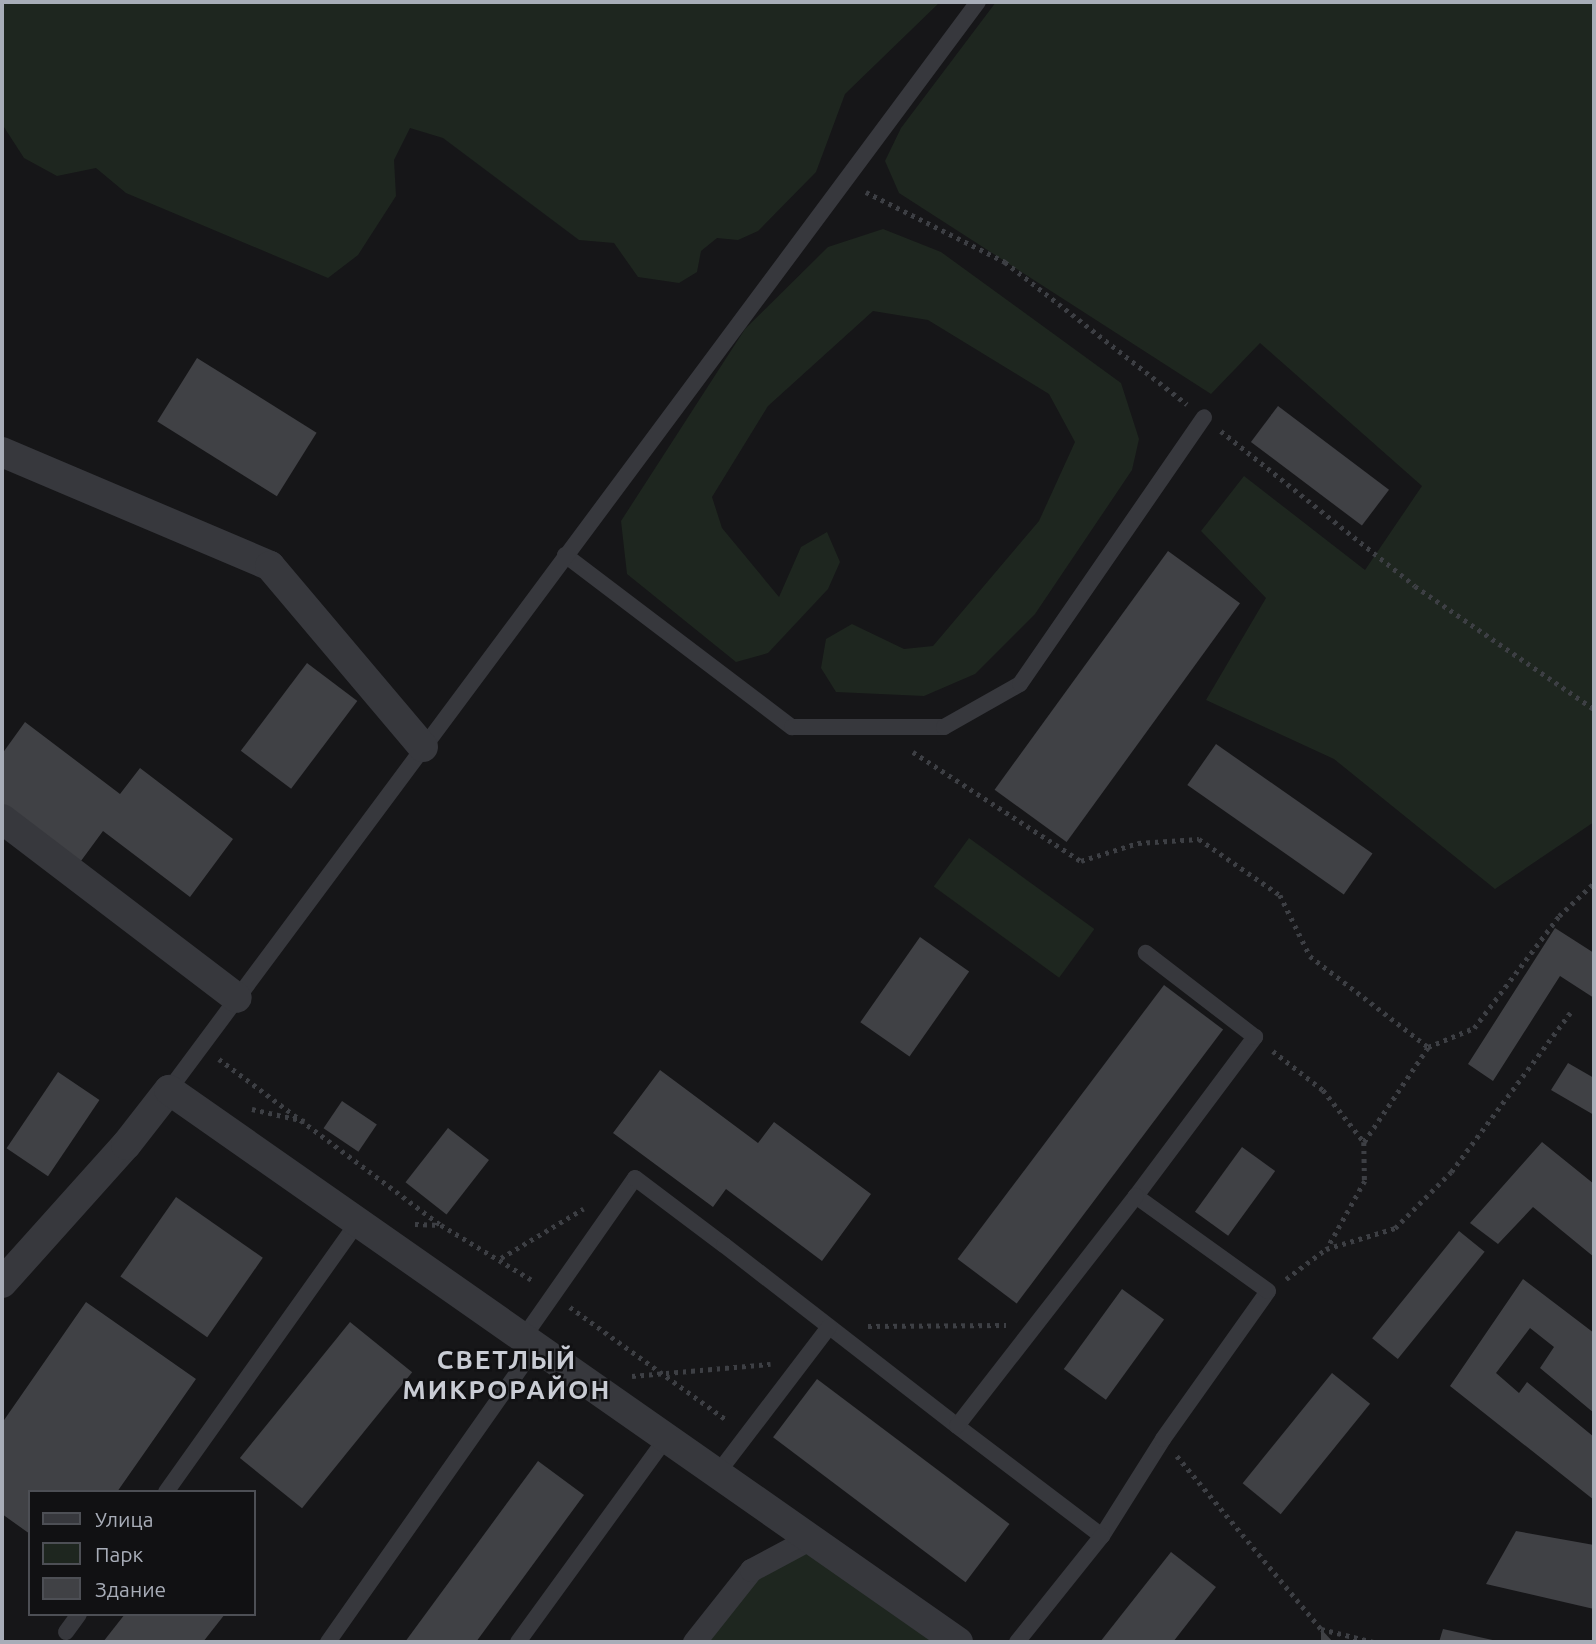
<!DOCTYPE html>
<meta charset="utf-8">
<style>
body{margin:0}
#map{position:relative;width:1596px;height:1644px;overflow:hidden;background:#161618;font-family:Ubuntu,sans-serif}
div>[style]{position:absolute}
[style*='--x']{left:calc(var(--x)*1px);top:calc(var(--y)*1px);width:calc(var(--w)*1px);rotate:calc(var(--a)*1deg)}
.green>*{inset:0;background:#1e261f;transform-origin:0 0}
.building>*{inset:0;background:#404145;transform-origin:0 0}
.path>*{height:4.5px;margin-top:-2.25px;transform-origin:0;background:repeating-linear-gradient(90deg,#3d3f44 0 3.5px,transparent 0 8.5px)}
.service>*{height:16px;margin:-8px;padding:0 8px;transform-origin:8px;border-radius:8px;background:#37383d}
.pedestrian>*{height:23px;margin:-11.5px;padding:0 11.5px;transform-origin:11.5px;border-radius:11.5px;background:#37383d}
.minor>*{height:30px;margin:-15px;padding:0 15px;transform-origin:15px;border-radius:15px;background:#37383d}
span{translate:-50% -50%;white-space:nowrap;text-align:center;line-height:1.15;-webkit-text-stroke:5px #111113;paint-order:stroke}
.district-label{font-size:26px;color:#c9ccd4;font-weight:700;letter-spacing:2px}
.frame{position:absolute;inset:0;border:4px solid #a8adb8;pointer-events:none}
.legend{position:absolute;left:28px;top:1490px;width:228px;height:126px;box-sizing:border-box;background:#111113;border:2px solid #4d4f55;margin:0;padding:9px 12px;list-style:none;font-size:21px;color:#a8adb8}
.legend li{display:flex;align-items:center;gap:14px;height:35px}
.legend b{width:35px;border:2px solid #4d4f55}
</style>
<div id="map">
<div class="green">
<div style="clip-path:polygon(2px 2px,940px 2px,845px 94px,816px 172px,758px 231px,738px 240px,717px 238px,701px 251px,697px 272px,679px 283px,638px 277px,614px 243px,579px 240px,443px 138px,410px 128px,394px 160px,396px 196px,358px 255px,328px 278px,126px 193px,96px 168px,57px 176px,24px 158px,2px 124px)"></div>
<div style="clip-path:polygon(996px 2px,1594px 2px,1594px 822px,1495px 889px,1334px 759px,1206px 700px,1266px 598px,1201px 531px,1244px 476px,1365px 570px,1422px 486px,1260px 343px,1211px 394px,899px 193px,885px 161px,901px 128px)"></div>
<div style="clip-path:polygon(883px 229px,941px 252px,1121px 383px,1139px 439px,1132px 470px,1035px 614px,975px 674px,924px 696px,836px 692px,821px 668px,826px 639px,852px 624px,904px 649px,933px 646px,1039px 521px,1075px 442px,1049px 394px,928px 320px,873px 311px,768px 406px,712px 497px,722px 528px,779px 597px,801px 547px,827px 532px,840px 562px,828px 589px,768px 653px,736px 662px,627px 574px,621px 521px,745px 329px,828px 247px)"></div>
<div style="left:969px;top:838px;width:155px;height:60px;rotate:36deg"></div>
<div style="clip-path:polygon(810px 1549px,941px 1642px,701px 1642px,756px 1577px)"></div>
</div>
<div class="building">
<div style="left:197px;top:358px;width:141px;height:75px;rotate:32deg"></div>
<div style="left:1278px;top:406px;width:139px;height:45px;rotate:37deg"></div>
<div style="left:1168px;top:551px;width:89px;height:295px;rotate:36deg"></div>
<div style="left:307px;top:663px;width:63px;height:110px;rotate:37deg"></div>
<div style="clip-path:polygon(25px 722px,120px 794px,140px 768px,233px 839px,190px 897px,103px 831px,78px 865px,2px 807px,2px 754px)"></div>
<div style="left:1216px;top:744px;width:191px;height:50px;rotate:35deg"></div>
<div style="clip-path:polygon(1555px 928px,1594px 953px,1594px 998px,1560px 976px,1493px 1081px,1468px 1064px)"></div>
<div style="left:920px;top:937px;width:60px;height:104px;rotate:35deg"></div>
<div style="left:1164px;top:985px;width:74px;height:343px;rotate:37deg"></div>
<div style="clip-path:polygon(1568px 1063px,1594px 1078px,1594px 1115px,1551px 1090px)"></div>
<div style="clip-path:polygon(660px 1070px,758px 1143px,774px 1122px,871px 1194px,822px 1261px,726px 1189px,713px 1207px,613px 1133px)"></div>
<div style="left:58px;top:1072px;width:50px;height:92px;rotate:34deg"></div>
<div style="left:342px;top:1101px;width:42px;height:33px;rotate:34deg"></div>
<div style="left:448px;top:1128px;width:52px;height:69px;rotate:38deg"></div>
<div style="clip-path:polygon(1542px 1142px,1594px 1184px,1594px 1257px,1533px 1207px,1498px 1244px,1470px 1223px)"></div>
<div style="left:1242px;top:1147px;width:41px;height:80px;rotate:36deg"></div>
<div style="left:176px;top:1197px;width:106px;height:97px;rotate:35deg"></div>
<div style="left:1459px;top:1231px;width:33px;height:138px;rotate:39deg"></div>
<div style="clip-path:polygon(1523px 1279px,1594px 1333px,1594px 1413px,1540px 1368px,1554px 1347px,1530px 1328px,1496px 1373px,1519px 1393px,1527px 1382px,1594px 1437px,1594px 1500px,1450px 1386px)"></div>
<div style="left:1122px;top:1289px;width:52px;height:99px;rotate:36deg"></div>
<div style="clip-path:polygon(86px 1302px,196px 1379px,117px 1492px,30px 1492px,30px 1534px,2px 1514px,2px 1423px)"></div>
<div style="left:350px;top:1322px;width:80px;height:175px;rotate:39deg"></div>
<div style="left:1332px;top:1373px;width:49px;height:142px;rotate:39deg"></div>
<div style="left:817px;top:1379px;width:241px;height:73px;rotate:37deg"></div>
<div style="clip-path:polygon(538px 1461px,584px 1495px,476px 1642px,405px 1642px)"></div>
<div style="clip-path:polygon(1516px 1531px,1594px 1545px,1594px 1609px,1486px 1584px)"></div>
<div style="clip-path:polygon(1171px 1552px,1216px 1587px,1173px 1642px,1100px 1642px)"></div>
<div style="clip-path:polygon(125px 1614px,225px 1614px,203px 1642px,103px 1642px)"></div>
<div style="clip-path:polygon(1321px 1629px,1333px 1642px,1321px 1642px)"></div>
<div style="clip-path:polygon(1443px 1629px,1497px 1641px,1497px 1642px,1439px 1642px)"></div>
</div>
<div class="path">
<div style="--x:866;--y:192;--w:156;--a:26.7"></div>
<div style="--x:1005;--y:262;--w:231;--a:38"></div>
<div style="--x:1221;--y:431;--w:248;--a:38.6"></div>
<div style="--x:1415;--y:586;--w:217;--a:34.5"></div>
<div style="--x:913;--y:752;--w:200;--a:33"></div>
<div style="--x:1081;--y:861;--w:60;--a:-17.5"></div>
<div style="--x:1138;--y:843;--w:61;--a:-3.8"></div>
<div style="--x:1199;--y:839;--w:98;--a:34.7"></div>
<div style="--x:1280;--y:895;--w:68;--a:63.8"></div>
<div style="--x:1310;--y:956;--w:149;--a:37.6"></div>
<div style="--x:1273;--y:1051;--w:63;--a:38"></div>
<div style="--x:1323;--y:1090;--w:66;--a:51.7"></div>
<div style="--x:1364;--y:1142;--w:39;--a:89"></div>
<div style="--x:1365;--y:1181;--w:78;--a:119.2"></div>
<div style="--x:219;--y:1059;--w:277;--a:36.8"></div>
<div style="--x:441;--y:1225;--w:110;--a:31.2"></div>
<div style="--x:252;--y:1109;--w:54;--a:12.8"></div>
<div style="--x:1364;--y:1142;--w:115;--a:-56"></div>
<div style="--x:1428;--y:1047;--w:50;--a:-22.4"></div>
<div style="--x:1474;--y:1028;--w:141;--a:-52.8"></div>
<div style="--x:1559;--y:916;--w:48;--a:-43.3"></div>
<div style="--x:415;--y:1224;--w:26;--a:2"></div>
<div style="--x:501;--y:1258;--w:96;--a:-30.9"></div>
<div style="--x:1286;--y:1279;--w:50;--a:-36.9"></div>
<div style="--x:1326;--y:1249;--w:72;--a:-16.9"></div>
<div style="--x:1395;--y:1228;--w:79;--a:-45"></div>
<div style="--x:1451;--y:1172;--w:199;--a:-53.2"></div>
<div style="--x:570;--y:1307;--w:195;--a:35.8"></div>
<div style="--x:868;--y:1326;--w:138;--a:-0.4"></div>
<div style="--x:632;--y:1376;--w:139;--a:-5"></div>
<div style="--x:1177;--y:1456;--w:225;--a:50.2"></div>
<div style="--x:1321;--y:1629;--w:55;--a:13.8"></div>
</div>
<div class="service">
<div style="--x:565;--y:555;--w:285;--a:37.2"></div>
<div style="--x:792;--y:727;--w:152;--a:0"></div>
<div style="--x:944;--y:727;--w:87;--a:-29.5"></div>
<div style="--x:1020;--y:684;--w:324;--a:-55.4"></div>
<div style="--x:169;--y:1090;--w:1356;--a:-53.37"></div>
<div style="--x:1136;--y:1196;--w:199;--a:-53.2"></div>
<div style="--x:1255;--y:1037;--w:138;--a:-142.4"></div>
<div style="--x:523;--y:1338;--w:195;--a:-55"></div>
<div style="--x:635;--y:1178;--w:111;--a:37"></div>
<div style="--x:724;--y:1245;--w:295;--a:37.8"></div>
<div style="--x:957;--y:1426;--w:182;--a:37.2"></div>
<div style="--x:1102;--y:1536;--w:115;--a:-57.8"></div>
<div style="--x:1163;--y:1439;--w:181;--a:-54.6"></div>
<div style="--x:1268;--y:1291;--w:163;--a:-144.3"></div>
<div style="--x:1136;--y:1196;--w:291;--a:127.9"></div>
<div style="--x:717;--y:1474;--w:185;--a:-52.7"></div>
<div style="--x:166;--y:1492;--w:331;--a:-54.6"></div>
<div style="--x:66;--y:1632;--w:22;--a:-54"></div>
<div style="--x:328;--y:1642;--w:362;--a:-54.9"></div>
<div style="--x:518;--y:1642;--w:252;--a:-54"></div>
<div style="--x:1017;--y:1642;--w:136;--a:-51.3"></div>
</div>
<div class="pedestrian">
<div style="--x:694;--y:1642;--w:92;--a:-51.6"></div>
<div style="--x:751;--y:1570;--w:66;--a:-28.1"></div>
</div>
<div class="minor">
<div style="--x:2;--y:452;--w:291;--a:23"></div>
<div style="--x:270;--y:566;--w:237;--a:49.8"></div>
<div style="--x:2;--y:819;--w:295;--a:37.3"></div>
<div style="--x:2;--y:1283;--w:186;--a:-48.1"></div>
<div style="--x:126;--y:1145;--w:70;--a:-52"></div>
<div style="--x:169;--y:1090;--w:963;--a:34.98"></div>
</div>
<div class="district-label">
<span style="left:507px;top:1375px">СВЕТЛЫЙ<br>МИКРОРАЙОН</span>
</div>
<div class="frame"></div>
<ul class="legend">
<li><b style="height:9px;background:#37383d"></b>Улица</li>
<li><b style="height:19px;background:#1e261f"></b>Парк</li>
<li><b style="height:19px;background:#404145"></b>Здание</li>
</ul>
</div>
